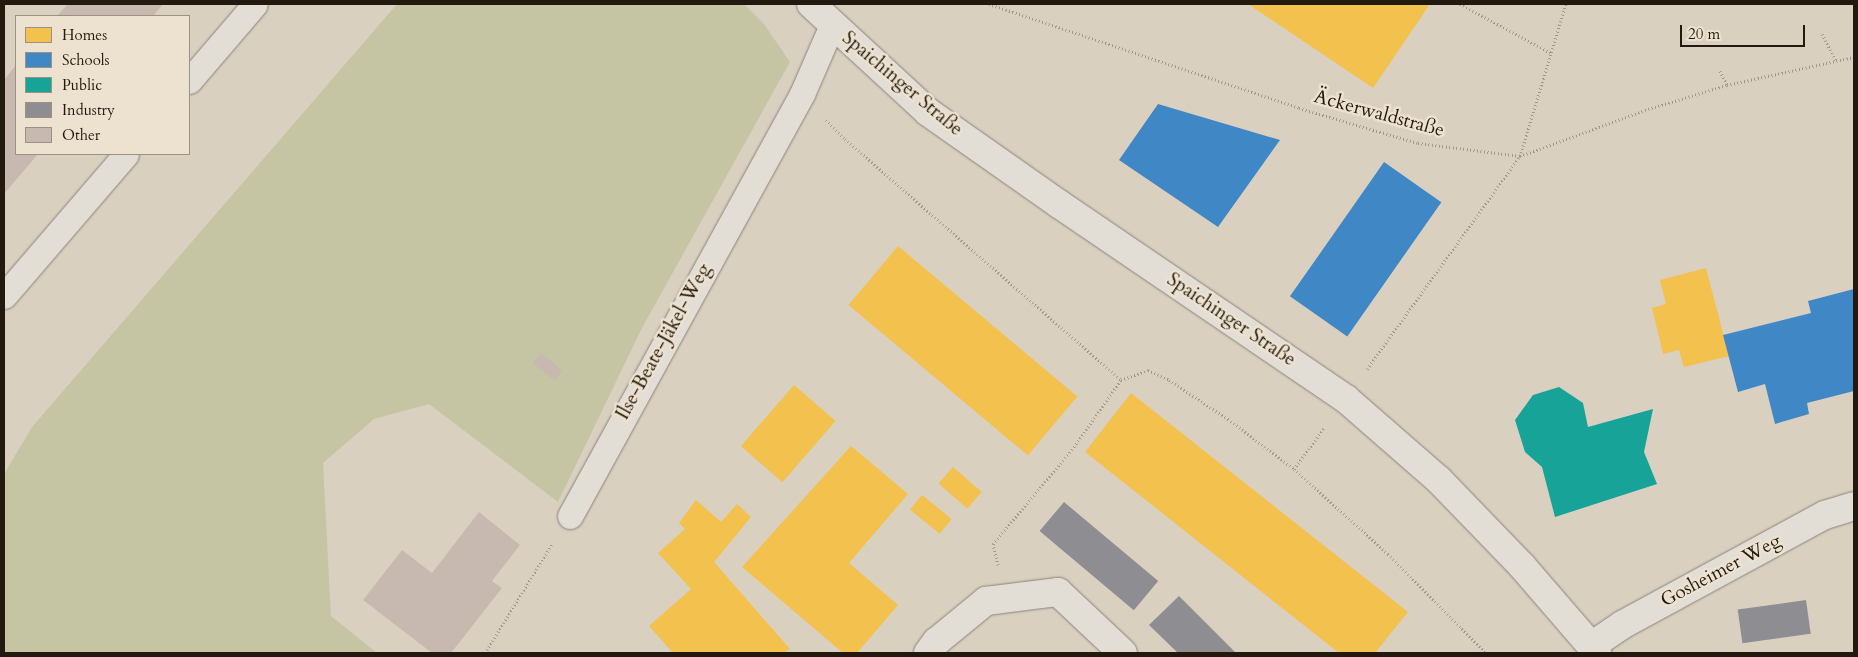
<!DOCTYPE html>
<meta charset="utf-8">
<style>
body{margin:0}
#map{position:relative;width:1858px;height:657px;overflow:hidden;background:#dad0c0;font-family:Cardo,serif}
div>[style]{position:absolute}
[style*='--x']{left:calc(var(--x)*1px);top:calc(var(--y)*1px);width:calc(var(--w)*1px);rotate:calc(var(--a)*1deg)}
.green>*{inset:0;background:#c5c5a4}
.homes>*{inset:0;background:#f2c14e;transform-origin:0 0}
.schools>*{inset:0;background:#3f88c5;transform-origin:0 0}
.public>*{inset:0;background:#17a398}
.industry>*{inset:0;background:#8d8d92;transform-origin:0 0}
.building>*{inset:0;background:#c7b9af;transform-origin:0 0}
.path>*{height:3px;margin-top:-1.5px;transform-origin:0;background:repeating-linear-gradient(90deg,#9e9a92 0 1px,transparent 0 3.5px)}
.roads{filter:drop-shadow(0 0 1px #8b847a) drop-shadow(0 0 1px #8b847a)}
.lane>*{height:25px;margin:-12.5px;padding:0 12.5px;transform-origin:12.5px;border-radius:12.5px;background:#e2ddd5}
.street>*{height:28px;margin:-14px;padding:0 14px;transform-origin:14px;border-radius:14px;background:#e2ddd5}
.secondary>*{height:28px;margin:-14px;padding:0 14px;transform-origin:14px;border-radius:14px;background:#e2ddd5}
span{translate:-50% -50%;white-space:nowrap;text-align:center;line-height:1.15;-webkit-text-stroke:5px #ede2cf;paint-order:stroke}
.street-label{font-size:19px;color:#22190f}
.frame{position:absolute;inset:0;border:5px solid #22190f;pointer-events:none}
.legend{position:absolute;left:15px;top:15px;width:175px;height:140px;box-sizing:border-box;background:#ede2cf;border:1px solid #9c9282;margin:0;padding:6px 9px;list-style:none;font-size:15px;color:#22190f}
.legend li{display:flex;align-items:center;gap:10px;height:25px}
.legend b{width:25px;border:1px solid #9c9282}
.scale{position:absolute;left:1680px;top:25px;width:125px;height:22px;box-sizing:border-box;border:2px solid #22190f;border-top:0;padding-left:6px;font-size:15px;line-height:18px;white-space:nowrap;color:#22190f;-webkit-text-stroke:4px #ede2cf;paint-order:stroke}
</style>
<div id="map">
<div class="green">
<div style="clip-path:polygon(397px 4px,744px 4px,764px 24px,790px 62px,642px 328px,558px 502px,429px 404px,374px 419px,323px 463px,331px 616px,377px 653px,4px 653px,4px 474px,32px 427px)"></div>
</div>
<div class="homes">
<div style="clip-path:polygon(1248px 4px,1430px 4px,1373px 88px)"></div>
<div style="left:898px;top:246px;width:234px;height:77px;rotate:40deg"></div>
<div style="clip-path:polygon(1706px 268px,1729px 356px,1684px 367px,1679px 350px,1663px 354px,1652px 308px,1666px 304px,1660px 280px)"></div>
<div style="left:794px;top:385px;width:55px;height:81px;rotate:41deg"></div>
<div style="clip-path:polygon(1131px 393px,1408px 612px,1375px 653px,1339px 653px,1085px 452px)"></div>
<div style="clip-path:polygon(851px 446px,908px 494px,849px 563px,898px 605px,857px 653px,843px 653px,742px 567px)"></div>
<div style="left:953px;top:467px;width:38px;height:22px;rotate:41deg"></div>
<div style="left:922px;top:495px;width:38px;height:19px;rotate:39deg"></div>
<div style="clip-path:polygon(696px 500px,721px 522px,737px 504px,751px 517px,714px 562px,790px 649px,784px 653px,673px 653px,649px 626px,691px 589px,658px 553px,685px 529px,679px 523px)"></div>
</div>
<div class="schools">
<div style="clip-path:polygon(1158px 104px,1280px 140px,1218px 227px,1119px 160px)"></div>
<div style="left:1384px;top:162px;width:70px;height:164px;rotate:35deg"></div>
<div style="clip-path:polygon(1854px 289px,1854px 391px,1807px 403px,1809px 414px,1775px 424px,1765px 384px,1738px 392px,1723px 335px,1811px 313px,1808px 301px)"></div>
</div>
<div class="public">
<div style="clip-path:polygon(1559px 387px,1583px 403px,1588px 427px,1653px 409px,1644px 452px,1657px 484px,1555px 517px,1542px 467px,1525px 452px,1515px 420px,1533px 395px)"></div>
</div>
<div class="industry">
<div style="left:1064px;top:502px;width:123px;height:38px;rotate:40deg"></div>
<div style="clip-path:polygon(1179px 596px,1236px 653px,1178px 653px,1149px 625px)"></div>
<div style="left:1806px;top:600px;width:34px;height:69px;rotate:82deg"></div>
</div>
<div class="building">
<div style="clip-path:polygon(68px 4px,163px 4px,153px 16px,57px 16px)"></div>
<div style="clip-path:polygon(16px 65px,16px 154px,38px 154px,4px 194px,4px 80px)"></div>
<div style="left:541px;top:353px;width:28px;height:13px;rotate:39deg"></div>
<div style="clip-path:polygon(479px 512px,520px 545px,492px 581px,502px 588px,451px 653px,432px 653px,363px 600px,402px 550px,432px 573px)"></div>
</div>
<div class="path">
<div style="--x:989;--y:4;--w:327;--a:18.5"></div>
<div style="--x:1299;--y:108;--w:124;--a:16.4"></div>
<div style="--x:1418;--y:143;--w:103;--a:7.3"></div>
<div style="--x:1520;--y:156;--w:133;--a:-20.2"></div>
<div style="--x:1645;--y:110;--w:86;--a:-17"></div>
<div style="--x:1727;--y:85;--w:130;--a:-12.4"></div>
<div style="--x:1460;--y:4;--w:103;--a:28.3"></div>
<div style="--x:1822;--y:34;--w:30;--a:62"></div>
<div style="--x:1720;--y:71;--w:16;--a:63"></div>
<div style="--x:826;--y:120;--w:27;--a:45"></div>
<div style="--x:845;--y:139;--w:366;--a:41.1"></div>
<div style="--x:1121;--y:380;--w:29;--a:-20"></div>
<div style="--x:1148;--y:370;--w:23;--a:25"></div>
<div style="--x:1169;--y:380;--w:71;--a:33.5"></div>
<div style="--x:1228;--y:419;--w:83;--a:37.1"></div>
<div style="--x:1294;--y:469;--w:127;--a:42.1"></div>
<div style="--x:1388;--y:554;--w:139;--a:45.3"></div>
<div style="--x:1367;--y:369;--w:262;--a:-54.3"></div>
<div style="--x:1520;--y:156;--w:159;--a:-73.2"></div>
<div style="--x:1294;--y:469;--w:52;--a:-53.6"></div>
<div style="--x:998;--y:565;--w:22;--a:-103"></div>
<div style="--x:993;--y:544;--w:126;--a:-50.1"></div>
<div style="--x:1074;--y:447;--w:82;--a:-55"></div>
<div style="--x:485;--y:653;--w:128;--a:-58.4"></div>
</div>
<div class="roads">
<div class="lane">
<div style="--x:189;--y:81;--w:101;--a:-49.4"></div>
<div style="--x:4;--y:296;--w:187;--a:-49.3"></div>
<div style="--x:570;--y:516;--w:482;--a:-61.2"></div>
<div style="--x:802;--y:94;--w:75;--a:-66.5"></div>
</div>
<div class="street">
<div style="--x:1591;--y:646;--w:37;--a:-34"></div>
<div style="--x:1622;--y:625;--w:231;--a:-28.5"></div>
<div style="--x:1825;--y:515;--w:30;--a:-17"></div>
<div style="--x:928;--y:653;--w:14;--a:-54"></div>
<div style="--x:936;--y:642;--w:65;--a:-39.4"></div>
<div style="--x:986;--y:601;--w:73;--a:-7.1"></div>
<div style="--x:1058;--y:592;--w:89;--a:43.2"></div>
</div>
<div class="secondary">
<div style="--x:811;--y:4;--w:159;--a:42.7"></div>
<div style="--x:928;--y:112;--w:160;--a:35.1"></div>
<div style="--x:1059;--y:204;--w:347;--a:34.2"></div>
<div style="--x:1346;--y:399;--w:123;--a:41.1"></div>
<div style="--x:1439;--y:480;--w:120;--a:46"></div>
<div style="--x:1522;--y:566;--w:115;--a:49.2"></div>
</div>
</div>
<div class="street-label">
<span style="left:902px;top:84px;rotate:40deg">Spaichinger Straße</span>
<span style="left:1379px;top:114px;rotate:15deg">Äckerwaldstraße</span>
<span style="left:1231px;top:320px;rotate:34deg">Spaichinger Straße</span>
<span style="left:664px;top:342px;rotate:-61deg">Ilse-Beate-Jäkel-Weg</span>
<span style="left:1721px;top:571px;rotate:-28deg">Gosheimer Weg</span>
</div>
<div class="frame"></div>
<ul class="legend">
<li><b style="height:14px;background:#f2c14e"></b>Homes</li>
<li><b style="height:14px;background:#3f88c5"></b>Schools</li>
<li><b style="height:14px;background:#17a398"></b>Public</li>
<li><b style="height:14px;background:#8d8d92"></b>Industry</li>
<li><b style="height:14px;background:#c7b9af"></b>Other</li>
</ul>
<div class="scale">20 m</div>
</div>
